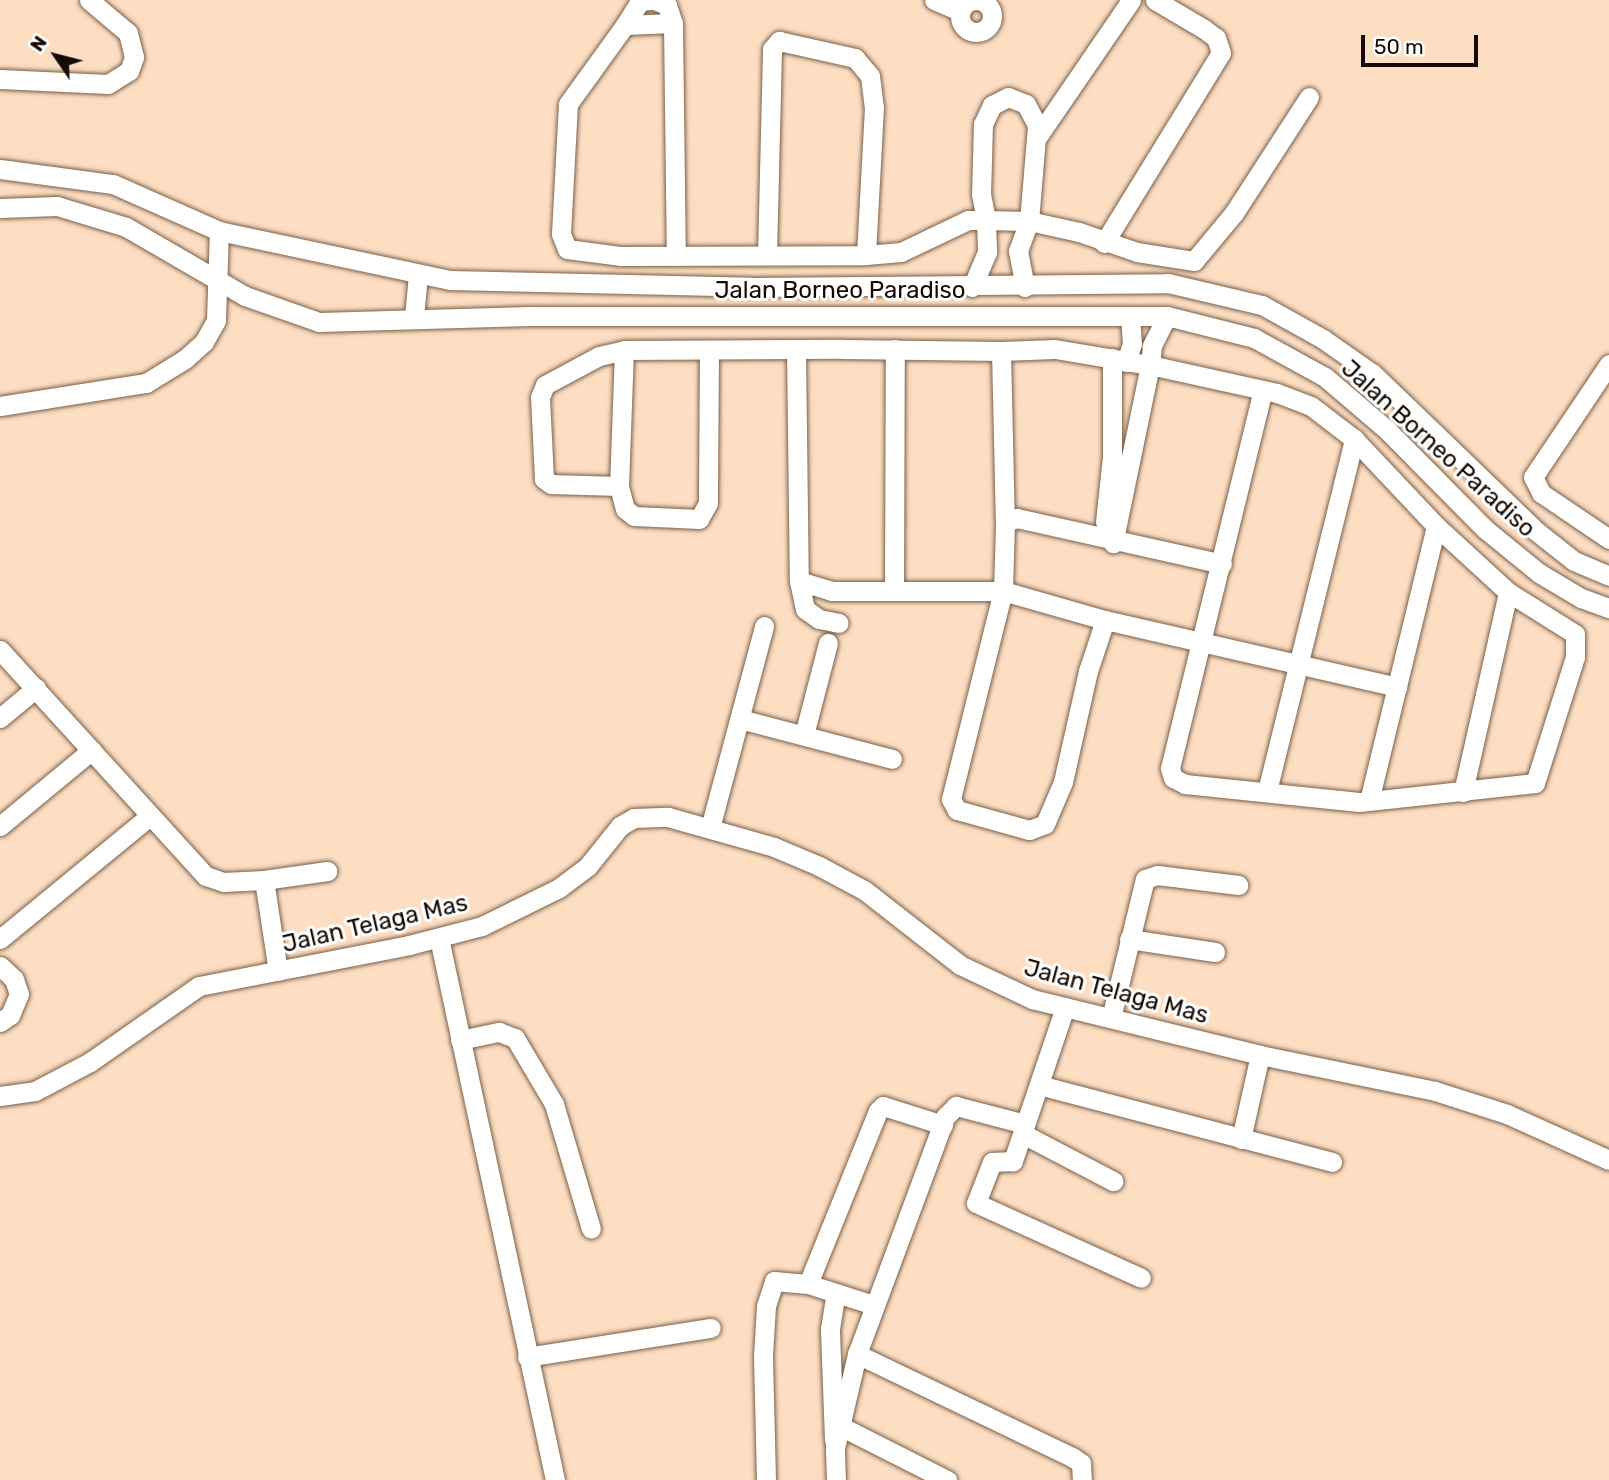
<!DOCTYPE html>
<style>
body{margin:0}
#map{position:relative;width:1609px;height:1480px;overflow:hidden;background:#fddec3;font-family:Rubik,sans-serif}
div>[style]{position:absolute}
[style*='--x']{left:calc(var(--x)*1px);top:calc(var(--y)*1px);width:calc(var(--w)*1px);rotate:calc(var(--a)*1deg)}
.roads{filter:drop-shadow(0 0 2px #7a5f47) drop-shadow(0 0 2px #7a5f47)}
.minor>*{height:19px;margin:-9.5px;padding:0 9.5px;transform-origin:9.5px;border-radius:9.5px;background:#fff}
.minor>.ring{margin:-9.5px;padding:0;box-sizing:content-box;background:none;border:19px solid #fff;border-radius:50%}
span{translate:-50% -50%;white-space:nowrap;text-align:center;line-height:1.15;-webkit-text-stroke:6px #fff;paint-order:stroke}
.street-label{font-size:24px;color:#140a03}
.north{position:absolute;left:21px;top:21px;width:70px;height:70px;-webkit-text-stroke:5px #fff;paint-order:stroke;rotate:305deg;font-size:19px;font-weight:700;line-height:28px;text-align:center;color:#140a03}
.north::after{content:'';display:block;margin:auto;width:24px;height:32px;background:#140a03;clip-path:polygon(50% 0,100% 100%,50% 72%,0 100%)}
.scale{position:absolute;left:1361px;top:35px;width:117px;height:32px;box-sizing:border-box;border:4px solid #140a03;border-top:0;padding-left:9px;font-size:21px;line-height:24px;white-space:nowrap;color:#140a03;-webkit-text-stroke:5px #fff;paint-order:stroke}
</style>
<div id="map">
<div class="roads">
<div class="minor">
<div class="ring" style="left:960px;top:0;width:13px;height:13px"></div>
<div style="--x:654;--y:0;--w:14;--a:21"></div>
<div style="--x:667;--y:5;--w:19;--a:72"></div>
<div style="--x:673;--y:23;--w:233;--a:89.3"></div>
<div style="--x:934;--y:0;--w:28;--a:23"></div>
<div style="--x:673;--y:23;--w:48;--a:177.6"></div>
<div style="--x:625;--y:25;--w:97;--a:125.8"></div>
<div style="--x:568;--y:104;--w:130;--a:93.1"></div>
<div style="--x:561;--y:234;--w:16;--a:68"></div>
<div style="--x:567;--y:249;--w:53;--a:7.5"></div>
<div style="--x:620;--y:256;--w:246;--a:-0.2"></div>
<div style="--x:866;--y:255;--w:35;--a:-5"></div>
<div style="--x:901;--y:252;--w:74;--a:-25.5"></div>
<div style="--x:968;--y:220;--w:18;--a:0"></div>
<div style="--x:986;--y:220;--w:43;--a:1.3"></div>
<div style="--x:1029;--y:221;--w:96;--a:-85.2"></div>
<div style="--x:1037;--y:125;--w:24;--a:-118"></div>
<div style="--x:1026;--y:104;--w:19;--a:-159"></div>
<div style="--x:1008;--y:97;--w:18;--a:153"></div>
<div style="--x:992;--y:105;--w:21;--a:115"></div>
<div style="--x:983;--y:124;--w:70;--a:91.6"></div>
<div style="--x:981;--y:194;--w:26;--a:79"></div>
<div style="--x:986;--y:220;--w:32;--a:88"></div>
<div style="--x:987;--y:252;--w:38;--a:113"></div>
<div style="--x:625;--y:25;--w:28;--a:-58"></div>
<div style="--x:640;--y:1;--w:10;--a:-6"></div>
<div style="--x:0;--y:79;--w:108;--a:2.7"></div>
<div style="--x:108;--y:84;--w:25;--a:-32"></div>
<div style="--x:129;--y:71;--w:15;--a:-70"></div>
<div style="--x:134;--y:57;--w:25;--a:-104"></div>
<div style="--x:128;--y:33;--w:51;--a:-139.8"></div>
<div style="--x:1036;--y:139;--w:168;--a:-55.6"></div>
<div style="--x:0;--y:169;--w:114;--a:7.6"></div>
<div style="--x:113;--y:184;--w:116;--a:23.9"></div>
<div style="--x:219;--y:231;--w:236;--a:12"></div>
<div style="--x:450;--y:280;--w:301;--a:1.3"></div>
<div style="--x:751;--y:287;--w:417;--a:-0.5"></div>
<div style="--x:1168;--y:283;--w:97;--a:13.2"></div>
<div style="--x:1262;--y:305;--w:70;--a:29.1"></div>
<div style="--x:1323;--y:339;--w:61;--a:35"></div>
<div style="--x:1373;--y:374;--w:226;--a:43.9"></div>
<div style="--x:1536;--y:531;--w:48;--a:38.3"></div>
<div style="--x:1574;--y:561;--w:38;--a:23"></div>
<div style="--x:0;--y:208;--w:57;--a:-2"></div>
<div style="--x:57;--y:206;--w:72;--a:16.9"></div>
<div style="--x:126;--y:227;--w:138;--a:30.1"></div>
<div style="--x:245;--y:296;--w:78;--a:19.4"></div>
<div style="--x:319;--y:322;--w:211;--a:-1.6"></div>
<div style="--x:530;--y:316;--w:637;--a:0"></div>
<div style="--x:1167;--y:316;--w:90;--a:14.2"></div>
<div style="--x:1254;--y:338;--w:81;--a:28.8"></div>
<div style="--x:1325;--y:377;--w:82;--a:40.5"></div>
<div style="--x:1387;--y:430;--w:139;--a:45.3"></div>
<div style="--x:1485;--y:529;--w:70;--a:39.2"></div>
<div style="--x:1539;--y:573;--w:49;--a:30.8"></div>
<div style="--x:1581;--y:598;--w:30;--a:20"></div>
<div style="--x:1104;--y:243;--w:223;--a:-58.4"></div>
<div style="--x:1221;--y:53;--w:16;--a:-108"></div>
<div style="--x:1216;--y:38;--w:15;--a:-143"></div>
<div style="--x:1204;--y:29;--w:57;--a:-149.4"></div>
<div style="--x:767;--y:255;--w:206;--a:-88.6"></div>
<div style="--x:772;--y:49;--w:11;--a:-49"></div>
<div style="--x:779;--y:41;--w:78;--a:12.6"></div>
<div style="--x:855;--y:58;--w:23;--a:50"></div>
<div style="--x:870;--y:76;--w:31;--a:83"></div>
<div style="--x:874;--y:107;--w:148;--a:93.1"></div>
<div style="--x:1025;--y:287;--w:37;--a:-101"></div>
<div style="--x:1018;--y:251;--w:32;--a:-70"></div>
<div style="--x:1029;--y:221;--w:51;--a:12.4"></div>
<div style="--x:1079;--y:232;--w:61;--a:19"></div>
<div style="--x:1137;--y:252;--w:58;--a:9"></div>
<div style="--x:1194;--y:261;--w:62;--a:-50.2"></div>
<div style="--x:1234;--y:213;--w:138;--a:-57.1"></div>
<div style="--x:1167;--y:316;--w:34;--a:117"></div>
<div style="--x:1152;--y:346;--w:19;--a:96"></div>
<div style="--x:1150;--y:365;--w:130;--a:12.4"></div>
<div style="--x:1277;--y:393;--w:36;--a:21"></div>
<div style="--x:1311;--y:406;--w:54;--a:37.5"></div>
<div style="--x:1354;--y:439;--w:120;--a:46.7"></div>
<div style="--x:1436;--y:526;--w:98;--a:42.5"></div>
<div style="--x:1508;--y:592;--w:79;--a:32.1"></div>
<div style="--x:1575;--y:634;--w:23;--a:90"></div>
<div style="--x:1575;--y:657;--w:132;--a:107.6"></div>
<div style="--x:1535;--y:783;--w:177;--a:173.8"></div>
<div style="--x:1359;--y:802;--w:175;--a:-174.1"></div>
<div style="--x:1185;--y:784;--w:13;--a:-153"></div>
<div style="--x:1173;--y:778;--w:10;--a:-107"></div>
<div style="--x:1170;--y:768;--w:389;--a:-76.2"></div>
<div style="--x:414;--y:317;--w:42;--a:-84.6"></div>
<div style="--x:796;--y:349;--w:232;--a:89.3"></div>
<div style="--x:799;--y:581;--w:34;--a:17"></div>
<div style="--x:831;--y:591;--w:172;--a:0"></div>
<div style="--x:1003;--y:591;--w:106;--a:15.9"></div>
<div style="--x:1105;--y:620;--w:300;--a:12.9"></div>
<div style="--x:709;--y:350;--w:153;--a:90.4"></div>
<div style="--x:708;--y:503;--w:18;--a:119"></div>
<div style="--x:699;--y:519;--w:65;--a:-177.4"></div>
<div style="--x:634;--y:516;--w:11;--a:-142"></div>
<div style="--x:625;--y:509;--w:24;--a:-105"></div>
<div style="--x:619;--y:486;--w:68;--a:-178.3"></div>
<div style="--x:551;--y:484;--w:9;--a:-144"></div>
<div style="--x:544;--y:479;--w:82;--a:-92.8"></div>
<div style="--x:540;--y:397;--w:13;--a:-67"></div>
<div style="--x:545;--y:385;--w:61;--a:-28.2"></div>
<div style="--x:599;--y:356;--w:26;--a:-13"></div>
<div style="--x:624;--y:350;--w:219;--a:-0.3"></div>
<div style="--x:843;--y:349;--w:158;--a:0.7"></div>
<div style="--x:1001;--y:351;--w:54;--a:-2.1"></div>
<div style="--x:1055;--y:349;--w:96;--a:9.6"></div>
<div style="--x:1150;--y:365;--w:182;--a:101.7"></div>
<div style="--x:1001;--y:351;--w:171;--a:88.7"></div>
<div style="--x:1126;--y:362;--w:19;--a:-72"></div>
<div style="--x:1132;--y:344;--w:27;--a:-94"></div>
<div style="--x:1609;--y:364;--w:136;--a:123.9"></div>
<div style="--x:1533;--y:477;--w:18;--a:63"></div>
<div style="--x:1541;--y:493;--w:82;--a:34.1"></div>
<div style="--x:0;--y:406;--w:148;--a:-9"></div>
<div style="--x:146;--y:383;--w:46;--a:-31.6"></div>
<div style="--x:185;--y:359;--w:25;--a:-42"></div>
<div style="--x:204;--y:342;--w:25;--a:-61"></div>
<div style="--x:216;--y:320;--w:89;--a:-88.1"></div>
<div style="--x:619;--y:486;--w:136;--a:-87.9"></div>
<div style="--x:1105;--y:522;--w:65;--a:-83.9"></div>
<div style="--x:1112;--y:457;--w:99;--a:-90"></div>
<div style="--x:799;--y:581;--w:29;--a:78"></div>
<div style="--x:805;--y:609;--w:17;--a:36"></div>
<div style="--x:819;--y:619;--w:20;--a:11"></div>
<div style="--x:894;--y:591;--w:242;--a:-89.8"></div>
<div style="--x:1105;--y:620;--w:54;--a:108.4"></div>
<div style="--x:1088;--y:671;--w:114;--a:102.7"></div>
<div style="--x:1063;--y:782;--w:46;--a:113.2"></div>
<div style="--x:1045;--y:824;--w:17;--a:159"></div>
<div style="--x:1029;--y:830;--w:75;--a:-164.5"></div>
<div style="--x:957;--y:810;--w:13;--a:-119"></div>
<div style="--x:951;--y:799;--w:214;--a:-76"></div>
<div style="--x:1003;--y:591;--w:69;--a:-88.3"></div>
<div style="--x:1005;--y:522;--w:13;--a:-18"></div>
<div style="--x:1017;--y:518;--w:210;--a:12.6"></div>
<div style="--x:0;--y:650;--w:306;--a:47.7"></div>
<div style="--x:206;--y:876;--w:18;--a:19"></div>
<div style="--x:223;--y:882;--w:41;--a:-2.8"></div>
<div style="--x:264;--y:880;--w:92;--a:81.3"></div>
<div style="--x:0;--y:718;--w:47;--a:-39.8"></div>
<div style="--x:740;--y:719;--w:157;--a:14.7"></div>
<div style="--x:804;--y:735;--w:95;--a:-75.4"></div>
<div style="--x:1267;--y:791;--w:363;--a:-76.1"></div>
<div style="--x:1463;--y:792;--w:205;--a:-77.3"></div>
<div style="--x:1369;--y:801;--w:283;--a:-76.3"></div>
<div style="--x:0;--y:826;--w:119;--a:-39.6"></div>
<div style="--x:710;--y:828;--w:209;--a:-75"></div>
<div style="--x:264;--y:880;--w:64;--a:-8.1"></div>
<div style="--x:439;--y:938;--w:554;--a:77.92"></div>
<div style="--x:0;--y:939;--w:194;--a:-39.4"></div>
<div style="--x:1129;--y:939;--w:87;--a:8.6"></div>
<div style="--x:0;--y:966;--w:19;--a:43"></div>
<div style="--x:14;--y:979;--w:16;--a:72"></div>
<div style="--x:19;--y:994;--w:23;--a:113"></div>
<div style="--x:10;--y:1015;--w:12;--a:145"></div>
<div style="--x:1065;--y:1007;--w:163;--a:108.7"></div>
<div style="--x:1013;--y:1161;--w:21;--a:177"></div>
<div style="--x:992;--y:1162;--w:44;--a:111.3"></div>
<div style="--x:976;--y:1203;--w:181;--a:24.4"></div>
<div style="--x:1111;--y:1018;--w:143;--a:-76.3"></div>
<div style="--x:1145;--y:879;--w:13;--a:-18"></div>
<div style="--x:1157;--y:875;--w:82;--a:7"></div>
<div style="--x:460;--y:1040;--w:40;--a:-12"></div>
<div style="--x:499;--y:1032;--w:17;--a:21"></div>
<div style="--x:515;--y:1038;--w:77;--a:59.4"></div>
<div style="--x:554;--y:1104;--w:130;--a:73.5"></div>
<div style="--x:1039;--y:1085;--w:303;--a:14.7"></div>
<div style="--x:0;--y:1096;--w:35;--a:-8"></div>
<div style="--x:35;--y:1091;--w:62;--a:-27.8"></div>
<div style="--x:90;--y:1062;--w:133;--a:-34.9"></div>
<div style="--x:199;--y:986;--w:214;--a:-11"></div>
<div style="--x:409;--y:945;--w:75;--a:-14.6"></div>
<div style="--x:482;--y:926;--w:86;--a:-26.3"></div>
<div style="--x:559;--y:888;--w:36;--a:-37"></div>
<div style="--x:588;--y:866;--w:51;--a:-51.3"></div>
<div style="--x:620;--y:826;--w:16;--a:-30"></div>
<div style="--x:634;--y:818;--w:34;--a:-2"></div>
<div style="--x:668;--y:817;--w:110;--a:15.8"></div>
<div style="--x:774;--y:847;--w:49;--a:22.9"></div>
<div style="--x:819;--y:866;--w:51;--a:28.1"></div>
<div style="--x:864;--y:890;--w:122;--a:38"></div>
<div style="--x:960;--y:965;--w:80;--a:25.3"></div>
<div style="--x:1032;--y:999;--w:235;--a:13.8"></div>
<div style="--x:1260;--y:1055;--w:179;--a:11.6"></div>
<div style="--x:1435;--y:1091;--w:76;--a:17.7"></div>
<div style="--x:1507;--y:1114;--w:112;--a:24.3"></div>
<div style="--x:1023;--y:1134;--w:102;--a:27.6"></div>
<div style="--x:1241;--y:1139;--w:86;--a:-77.3"></div>
<div style="--x:808;--y:1284;--w:187;--a:-68"></div>
<div style="--x:878;--y:1111;--w:7;--a:-45"></div>
<div style="--x:883;--y:1106;--w:63;--a:17.6"></div>
<div style="--x:857;--y:1354;--w:238;--a:25.6"></div>
<div style="--x:1072;--y:1457;--w:11;--a:34"></div>
<div style="--x:1081;--y:1463;--w:17;--a:87"></div>
<div style="--x:527;--y:1357;--w:186;--a:-9"></div>
<div style="--x:842;--y:1427;--w:118;--a:26.8"></div>
<div style="--x:834;--y:1440;--w:111;--a:-92.1"></div>
<div style="--x:830;--y:1329;--w:36;--a:-81"></div>
<div style="--x:766;--y:1480;--w:124;--a:-91.4"></div>
<div style="--x:763;--y:1356;--w:50;--a:-86.6"></div>
<div style="--x:766;--y:1306;--w:26;--a:-72"></div>
<div style="--x:774;--y:1281;--w:34;--a:5"></div>
<div style="--x:808;--y:1284;--w:69;--a:17.7"></div>
<div style="--x:836;--y:1480;--w:32;--a:-92"></div>
<div style="--x:835;--y:1448;--w:97;--a:-76.8"></div>
<div style="--x:857;--y:1354;--w:253;--a:-69.6"></div>
<div style="--x:945;--y:1117;--w:16;--a:-45"></div>
<div style="--x:956;--y:1106;--w:71;--a:14.6"></div>
</div>
</div>
<div class="street-label">
<span style="left:840px;top:291px">Jalan Borneo Paradiso</span>
<span style="left:1438px;top:449px;rotate:42deg">Jalan Borneo Paradiso</span>
<span style="left:375px;top:924px;rotate:-13deg">Jalan Telaga Mas</span>
<span style="left:1116px;top:992px;rotate:15deg">Jalan Telaga Mas</span>
</div>
<div class="north">N</div>
<div class="scale">50 m</div>
</div>
